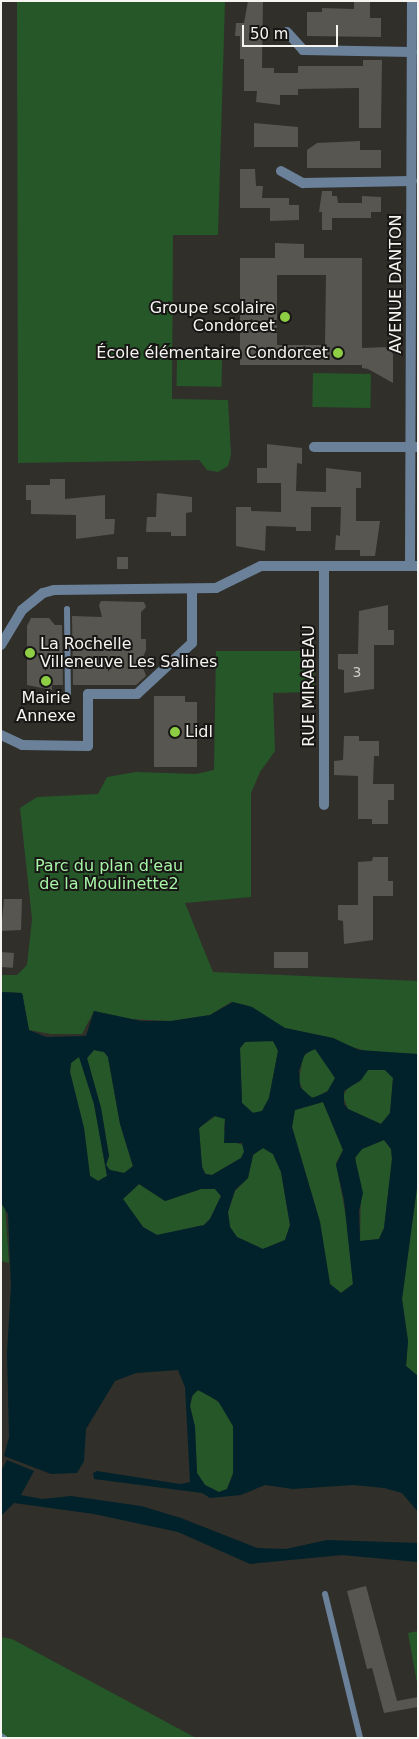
<!DOCTYPE html>
<meta charset="utf-8">
<style>
body{margin:0}
#map{position:relative;width:419px;height:1739px;overflow:hidden;background:#302f2a;font-family:"DejaVu Sans",sans-serif}
div>[style]{position:absolute}
[style*='--x']{left:calc(var(--x)*1px);top:calc(var(--y)*1px);width:calc(var(--w)*1px);rotate:calc(var(--a)*1deg)}
.green>*{inset:0;background:#265728;transform-origin:0 0}
.water>*{inset:0;background:#01222a}
.building>*{inset:0;background:#575651;transform-origin:0 0}
.service>*{height:6px;margin:-3px;padding:0 3px;transform-origin:3px;border-radius:3px;background:#6a8199}
.minor>*{height:10px;margin:-5px;padding:0 5px;transform-origin:5px;border-radius:5px;background:#6a8199}
.tertiary>*{height:10px;margin:-5px;padding:0 5px;transform-origin:5px;border-radius:5px;background:#6a8199}
.dots>*{width:14px;height:14px;translate:-50% -50%;box-sizing:border-box;border:2px solid #181715;border-radius:50%}
span{translate:-50% -50%;white-space:nowrap;text-align:center;line-height:1.15;-webkit-text-stroke:4px #181715;paint-order:stroke}
.number-label{font-size:14px;color:#ceccc9}
.number-label span{-webkit-text-stroke-width:0}
.street-label{font-size:16px;color:#f5f4f1}
.poi-label{font-size:16px;color:#f5f4f1}
.right{translate:-100% -50%;text-align:right}
.left{translate:0 -50%;text-align:left}
.park-label{font-size:16px;color:#a6f5a6}
.frame{position:absolute;inset:0;border:2px solid #f5f4f1;pointer-events:none}
.scale{position:absolute;left:242px;top:25px;width:96px;height:22px;box-sizing:border-box;border:2px solid #f5f4f1;border-top:0;padding-left:6px;font-size:15px;line-height:18px;white-space:nowrap;color:#f5f4f1;-webkit-text-stroke:4px #181715;paint-order:stroke}
</style>
<div id="map">
<div class="green">
<div style="clip-path:polygon(17px 1px,225px 1px,218px 235px,173px 235px,172px 399px,228px 400px,231px 455px,228px 466px,218px 472px,207px 470px,199px 460px,18px 463px)"></div>
<div style="left:177px;top:359px;width:45px;height:27px;rotate:1deg"></div>
<div style="left:313px;top:373px;width:58px;height:34px;rotate:1deg"></div>
<div style="clip-path:polygon(216px 651px,314px 651px,315px 692px,273px 693px,275px 751px,260px 772px,251px 793px,251px 897px,185px 903px,213px 972px,418px 981px,418px 1054px,373px 1053px,349px 1046px,333px 1038px,285px 1028px,246px 1005px,231px 1002px,210px 1015px,171px 1021px,131px 1019px,94px 1011px,82px 1034px,51px 1034px,29px 1030px,22px 993px,1px 992px,1px 975px,17px 975px,27px 965px,32px 919px,20px 808px,37px 797px,98px 794px,107px 777px,136px 772px,196px 774px,214px 770px)"></div>
<div style="clip-path:polygon(269px 1040px,277px 1043px,278px 1051px,269px 1098px,262px 1111px,253px 1113px,242px 1103px,240px 1048px,245px 1042px)"></div>
<div style="clip-path:polygon(312px 1049px,318px 1050px,335px 1078px,332px 1088px,315px 1098px,304px 1094px,299px 1080px,303px 1057px)"></div>
<div style="clip-path:polygon(94px 1050px,104px 1052px,108px 1057px,120px 1124px,133px 1167px,124px 1173px,110px 1170px,106px 1165px,109px 1156px,101px 1108px,87px 1058px)"></div>
<div style="clip-path:polygon(79px 1056px,94px 1104px,107px 1176px,98px 1181px,90px 1176px,84px 1128px,70px 1072px,71px 1063px)"></div>
<div style="clip-path:polygon(368px 1070px,385px 1070px,393px 1078px,390px 1113px,381px 1124px,348px 1109px,343px 1096px,349px 1086px,359px 1082px)"></div>
<div style="clip-path:polygon(323px 1102px,343px 1150px,336px 1163px,346px 1217px,353px 1284px,341px 1293px,330px 1284px,320px 1222px,292px 1127px,295px 1110px)"></div>
<div style="clip-path:polygon(217px 1115px,225px 1119px,224px 1130px,233px 1142px,243px 1145px,244px 1152px,241px 1158px,212px 1175px,206px 1174px,202px 1167px,199px 1128px)"></div>
<div style="clip-path:polygon(384px 1140px,391px 1149px,392px 1159px,384px 1228px,379px 1239px,360px 1241px,361px 1185px,355px 1166px,356px 1155px,362px 1149px)"></div>
<div style="clip-path:polygon(263px 1148px,273px 1154px,281px 1172px,290px 1225px,285px 1240px,263px 1249px,237px 1237px,230px 1227px,228px 1212px,235px 1191px,248px 1178px,253px 1155px)"></div>
<div style="clip-path:polygon(418px 1180px,418px 1376px,406px 1366px,408px 1341px,402px 1299px)"></div>
<div style="clip-path:polygon(139px 1184px,165px 1201px,201px 1189px,215px 1189px,221px 1196px,210px 1219px,204px 1225px,157px 1235px,143px 1227px,123px 1199px)"></div>
<div style="clip-path:polygon(1px 1205px,5px 1206px,9px 1263px,1px 1261px)"></div>
<div style="clip-path:polygon(202px 1390px,222px 1405px,233px 1426px,234px 1470px,227px 1489px,219px 1492px,205px 1485px,197px 1473px,195px 1427px,190px 1406px,194px 1391px)"></div>
<div style="clip-path:polygon(418px 1631px,418px 1683px,417px 1683px,408px 1633px)"></div>
<div style="clip-path:polygon(1px 1637px,12px 1639px,196px 1738px,1px 1738px)"></div>
</div>
<div class="water">
<div style="clip-path:polygon(evenodd,1px 992px,22px 993px,29px 1030px,46px 1037px,86px 1036px,94px 1011px,141px 1021px,171px 1021px,210px 1015px,233px 1002px,252px 1007px,285px 1028px,333px 1038px,359px 1050px,418px 1054px,418px 1180px,402px 1299px,408px 1341px,406px 1366px,418px 1376px,418px 1512px,402px 1493px,384px 1488px,353px 1485px,293px 1489px,265px 1485px,241px 1495px,210px 1498px,202px 1493px,94px 1479px,93px 1473px,97px 1471px,180px 1484px,190px 1482px,185px 1387px,178px 1370px,136px 1373px,115px 1381px,86px 1429px,84px 1461px,77px 1473px,51px 1474px,4px 1456px,9px 1437px,7px 1353px,11px 1286px,8px 1214px,1px 1203px,1px 992px,273px 1041px,278px 1051px,269px 1098px,262px 1111px,253px 1113px,242px 1103px,240px 1048px,245px 1042px,273px 1041px,1px 992px,315px 1049px,335px 1078px,327px 1092px,312px 1098px,300px 1087px,299px 1070px,305px 1054px,315px 1049px,1px 992px,94px 1050px,104px 1052px,108px 1057px,120px 1124px,133px 1166px,124px 1173px,110px 1170px,106px 1165px,109px 1156px,101px 1108px,87px 1058px,94px 1050px,1px 992px,79px 1057px,94px 1104px,107px 1176px,98px 1181px,90px 1176px,84px 1128px,70px 1072px,71px 1063px,79px 1057px,1px 992px,368px 1070px,385px 1070px,393px 1078px,390px 1113px,381px 1124px,348px 1109px,344px 1104px,344px 1091px,361px 1080px,368px 1070px,1px 992px,323px 1102px,343px 1150px,336px 1165px,344px 1200px,353px 1284px,341px 1293px,330px 1284px,320px 1222px,292px 1127px,295px 1110px,323px 1102px,1px 992px,214px 1116px,225px 1119px,224px 1143px,242px 1143px,244px 1152px,241px 1158px,212px 1175px,205px 1174px,202px 1167px,199px 1128px,214px 1116px,1px 992px,384px 1140px,391px 1149px,392px 1159px,384px 1228px,379px 1239px,360px 1241px,359px 1211px,363px 1193px,355px 1158px,362px 1149px,384px 1140px,1px 992px,263px 1148px,273px 1154px,281px 1172px,290px 1225px,285px 1240px,263px 1249px,237px 1237px,230px 1227px,228px 1212px,235px 1190px,248px 1178px,253px 1155px,263px 1148px,1px 992px,139px 1184px,165px 1201px,201px 1189px,215px 1189px,221px 1196px,210px 1219px,204px 1225px,157px 1235px,143px 1227px,123px 1199px,139px 1184px,1px 992px,198px 1390px,218px 1401px,233px 1426px,233px 1474px,227px 1489px,219px 1492px,205px 1485px,197px 1473px,195px 1427px,190px 1406px,192px 1396px,198px 1390px)"></div>
<div style="clip-path:polygon(7px 1460px,34px 1471px,21px 1495px,42px 1499px,71px 1496px,141px 1506px,181px 1518px,257px 1548px,286px 1549px,327px 1540px,418px 1543px,418px 1562px,342px 1555px,250px 1564px,178px 1532px,94px 1514px,14px 1503px,1px 1516px,1px 1471px)"></div>
</div>
<div class="building">
<div style="clip-path:polygon(248px 1px,263px 1px,262px 68px,274px 68px,274px 73px,298px 73px,298px 66px,363px 66px,363px 60px,382px 60px,381px 128px,359px 128px,359px 88px,298px 89px,298px 95px,280px 95px,280px 105px,256px 102px,257px 91px,244px 91px,244px 59px,240px 59px,240px 36px,235px 36px,236px 23px,244px 23px)"></div>
<div style="clip-path:polygon(354px 1px,370px 1px,370px 18px,381px 18px,381px 37px,307px 36px,307px 12px,322px 12px,322px 8px,354px 9px)"></div>
<div style="clip-path:polygon(254px 123px,298px 127px,298px 147px,254px 147px)"></div>
<div style="clip-path:polygon(360px 141px,360px 150px,381px 150px,381px 168px,307px 168px,307px 150px,317px 143px)"></div>
<div style="clip-path:polygon(240px 169px,255px 169px,256px 186px,263px 186px,262px 198px,289px 198px,289px 205px,299px 205px,299px 220px,270px 221px,270px 208px,240px 208px)"></div>
<div style="clip-path:polygon(322px 191px,332px 191px,332px 196px,337px 196px,338px 203px,362px 203px,362px 196px,381px 197px,381px 212px,371px 212px,371px 218px,332px 218px,332px 230px,322px 230px,322px 212px,319px 212px)"></div>
<div style="clip-path:polygon(evenodd,275px 243px,304px 244px,304px 258px,362px 258px,362px 348px,387px 347px,393px 354px,393px 383px,368px 369px,362px 368px,362px 365px,240px 365px,240px 258px,275px 258px,275px 243px,277px 275px,326px 275px,325px 345px,277px 345px,277px 275px)"></div>
<div style="clip-path:polygon(267px 444px,302px 448px,302px 464px,297px 463px,296px 491px,326px 492px,326px 468px,361px 472px,361px 488px,356px 488px,356px 521px,380px 521px,375px 556px,360px 556px,360px 550px,335px 550px,336px 535px,340px 536px,341px 507px,311px 507px,311px 531px,296px 531px,296px 527px,266px 526px,265px 551px,236px 546px,236px 507px,251px 507px,251px 511px,281px 512px,281px 483px,257px 483px,257px 468px,267px 468px)"></div>
<div style="clip-path:polygon(50px 479px,65px 479px,65px 499px,105px 495px,105px 519px,115px 519px,114px 534px,76px 539px,76px 515px,31px 514px,31px 500px,26px 500px,26px 485px,50px 485px)"></div>
<div style="clip-path:polygon(157px 493px,192px 497px,192px 512px,186px 513px,186px 536px,171px 536px,171px 532px,146px 532px,147px 517px,156px 517px)"></div>
<div style="left:117px;top:557px;width:11px;height:12px"></div>
<div style="clip-path:polygon(101px 601px,144px 602px,146px 607px,141px 612px,141px 639px,146px 639px,146px 650px,141px 662px,146px 676px,136px 685px,73px 685px,72px 616px,102px 617px,99px 605px)"></div>
<div style="clip-path:polygon(388px 605px,388px 630px,394px 630px,394px 645px,374px 645px,374px 689px,344px 693px,344px 670px,338px 669px,338px 654px,358px 654px,359px 611px)"></div>
<div style="clip-path:polygon(31px 618px,49px 618px,55px 625px,62px 625px,63px 685px,52px 685px,52px 690px,27px 685px,27px 626px)"></div>
<div style="clip-path:polygon(154px 696px,185px 696px,185px 702px,197px 702px,197px 767px,154px 767px)"></div>
<div style="clip-path:polygon(344px 736px,359px 736px,359px 741px,379px 741px,379px 756px,374px 756px,373px 784px,394px 784px,394px 800px,388px 800px,388px 824px,372px 824px,372px 819px,358px 819px,358px 776px,334px 775px,334px 761px,343px 760px)"></div>
<div style="clip-path:polygon(373px 857px,388px 857px,388px 881px,393px 881px,393px 896px,373px 896px,373px 940px,344px 944px,343px 921px,338px 920px,338px 905px,358px 905px,358px 862px,372px 861px)"></div>
<div style="clip-path:polygon(4px 899px,22px 899px,21px 930px,1px 931px)"></div>
<div style="left:1px;top:952px;width:13px;height:15px;rotate:4deg"></div>
<div style="left:274px;top:952px;width:34px;height:16px"></div>
<div style="clip-path:polygon(366px 1586px,397px 1701px,418px 1697px,418px 1707px,384px 1713px,372px 1668px,367px 1669px,347px 1591px)"></div>
</div>
<div class="service">
<div style="--x:67;--y:609;--w:91;--a:89.4"></div>
<div style="--x:325;--y:1594;--w:148;--a:76.3"></div>
<div style="--x:1;--y:1736;--w:4;--a:34"></div>
</div>
<div class="minor">
<div style="--x:287;--y:32;--w:24;--a:48"></div>
<div style="--x:303;--y:50;--w:109;--a:1.1"></div>
<div style="--x:281;--y:171;--w:25;--a:29"></div>
<div style="--x:303;--y:183;--w:109;--a:-1.1"></div>
<div style="--x:314;--y:447;--w:104;--a:0"></div>
<div style="--x:410;--y:566;--w:565;--a:-89.8"></div>
<div style="--x:1;--y:735;--w:23;--a:25"></div>
<div style="--x:22;--y:745;--w:66;--a:0.9"></div>
<div style="--x:88;--y:746;--w:52;--a:-90"></div>
<div style="--x:88;--y:694;--w:49;--a:0"></div>
<div style="--x:137;--y:694;--w:75;--a:-42.8"></div>
<div style="--x:192;--y:643;--w:54;--a:-90"></div>
<div style="--x:324;--y:805;--w:238;--a:-90"></div>
</div>
<div class="tertiary">
<div style="--x:1;--y:645;--w:41;--a:-59"></div>
<div style="--x:22;--y:610;--w:27;--a:-39"></div>
<div style="--x:43;--y:593;--w:11;--a:-15"></div>
<div style="--x:54;--y:590;--w:162;--a:-0.7"></div>
<div style="--x:216;--y:588;--w:50;--a:-26.1"></div>
<div style="--x:261;--y:566;--w:157;--a:0"></div>
</div>
<div class="dots">
<div style="left:285px;top:317px;background:#8dce44"></div>
<div style="left:338px;top:353px;background:#8dce44"></div>
<div style="left:30px;top:653px;background:#8dce44"></div>
<div style="left:46px;top:681px;background:#8dce44"></div>
<div style="left:175px;top:732px;background:#8dce44"></div>
</div>
<div class="number-label">
<span style="left:357px;top:672px">3</span>
</div>
<div class="street-label">
<span style="left:396px;top:284px;rotate:-90deg">AVENUE DANTON</span>
<span style="left:309px;top:686px;rotate:-90deg">RUE MIRABEAU</span>
</div>
<div class="poi-label">
<span class="right" style="left:275px;top:317px">Groupe scolaire<br>Condorcet</span>
<span class="right" style="left:328px;top:353px">École élémentaire Condorcet</span>
<span class="left" style="left:40px;top:653px">La Rochelle<br>Villeneuve Les Salines</span>
<span style="left:46px;top:707px">Mairie<br>Annexe</span>
<span class="left" style="left:185px;top:732px">Lidl</span>
</div>
<div class="park-label">
<span style="left:109px;top:875px">Parc du plan d'eau<br>de la Moulinette2</span>
</div>
<div class="frame"></div>
<div class="scale">50 m</div>
</div>
